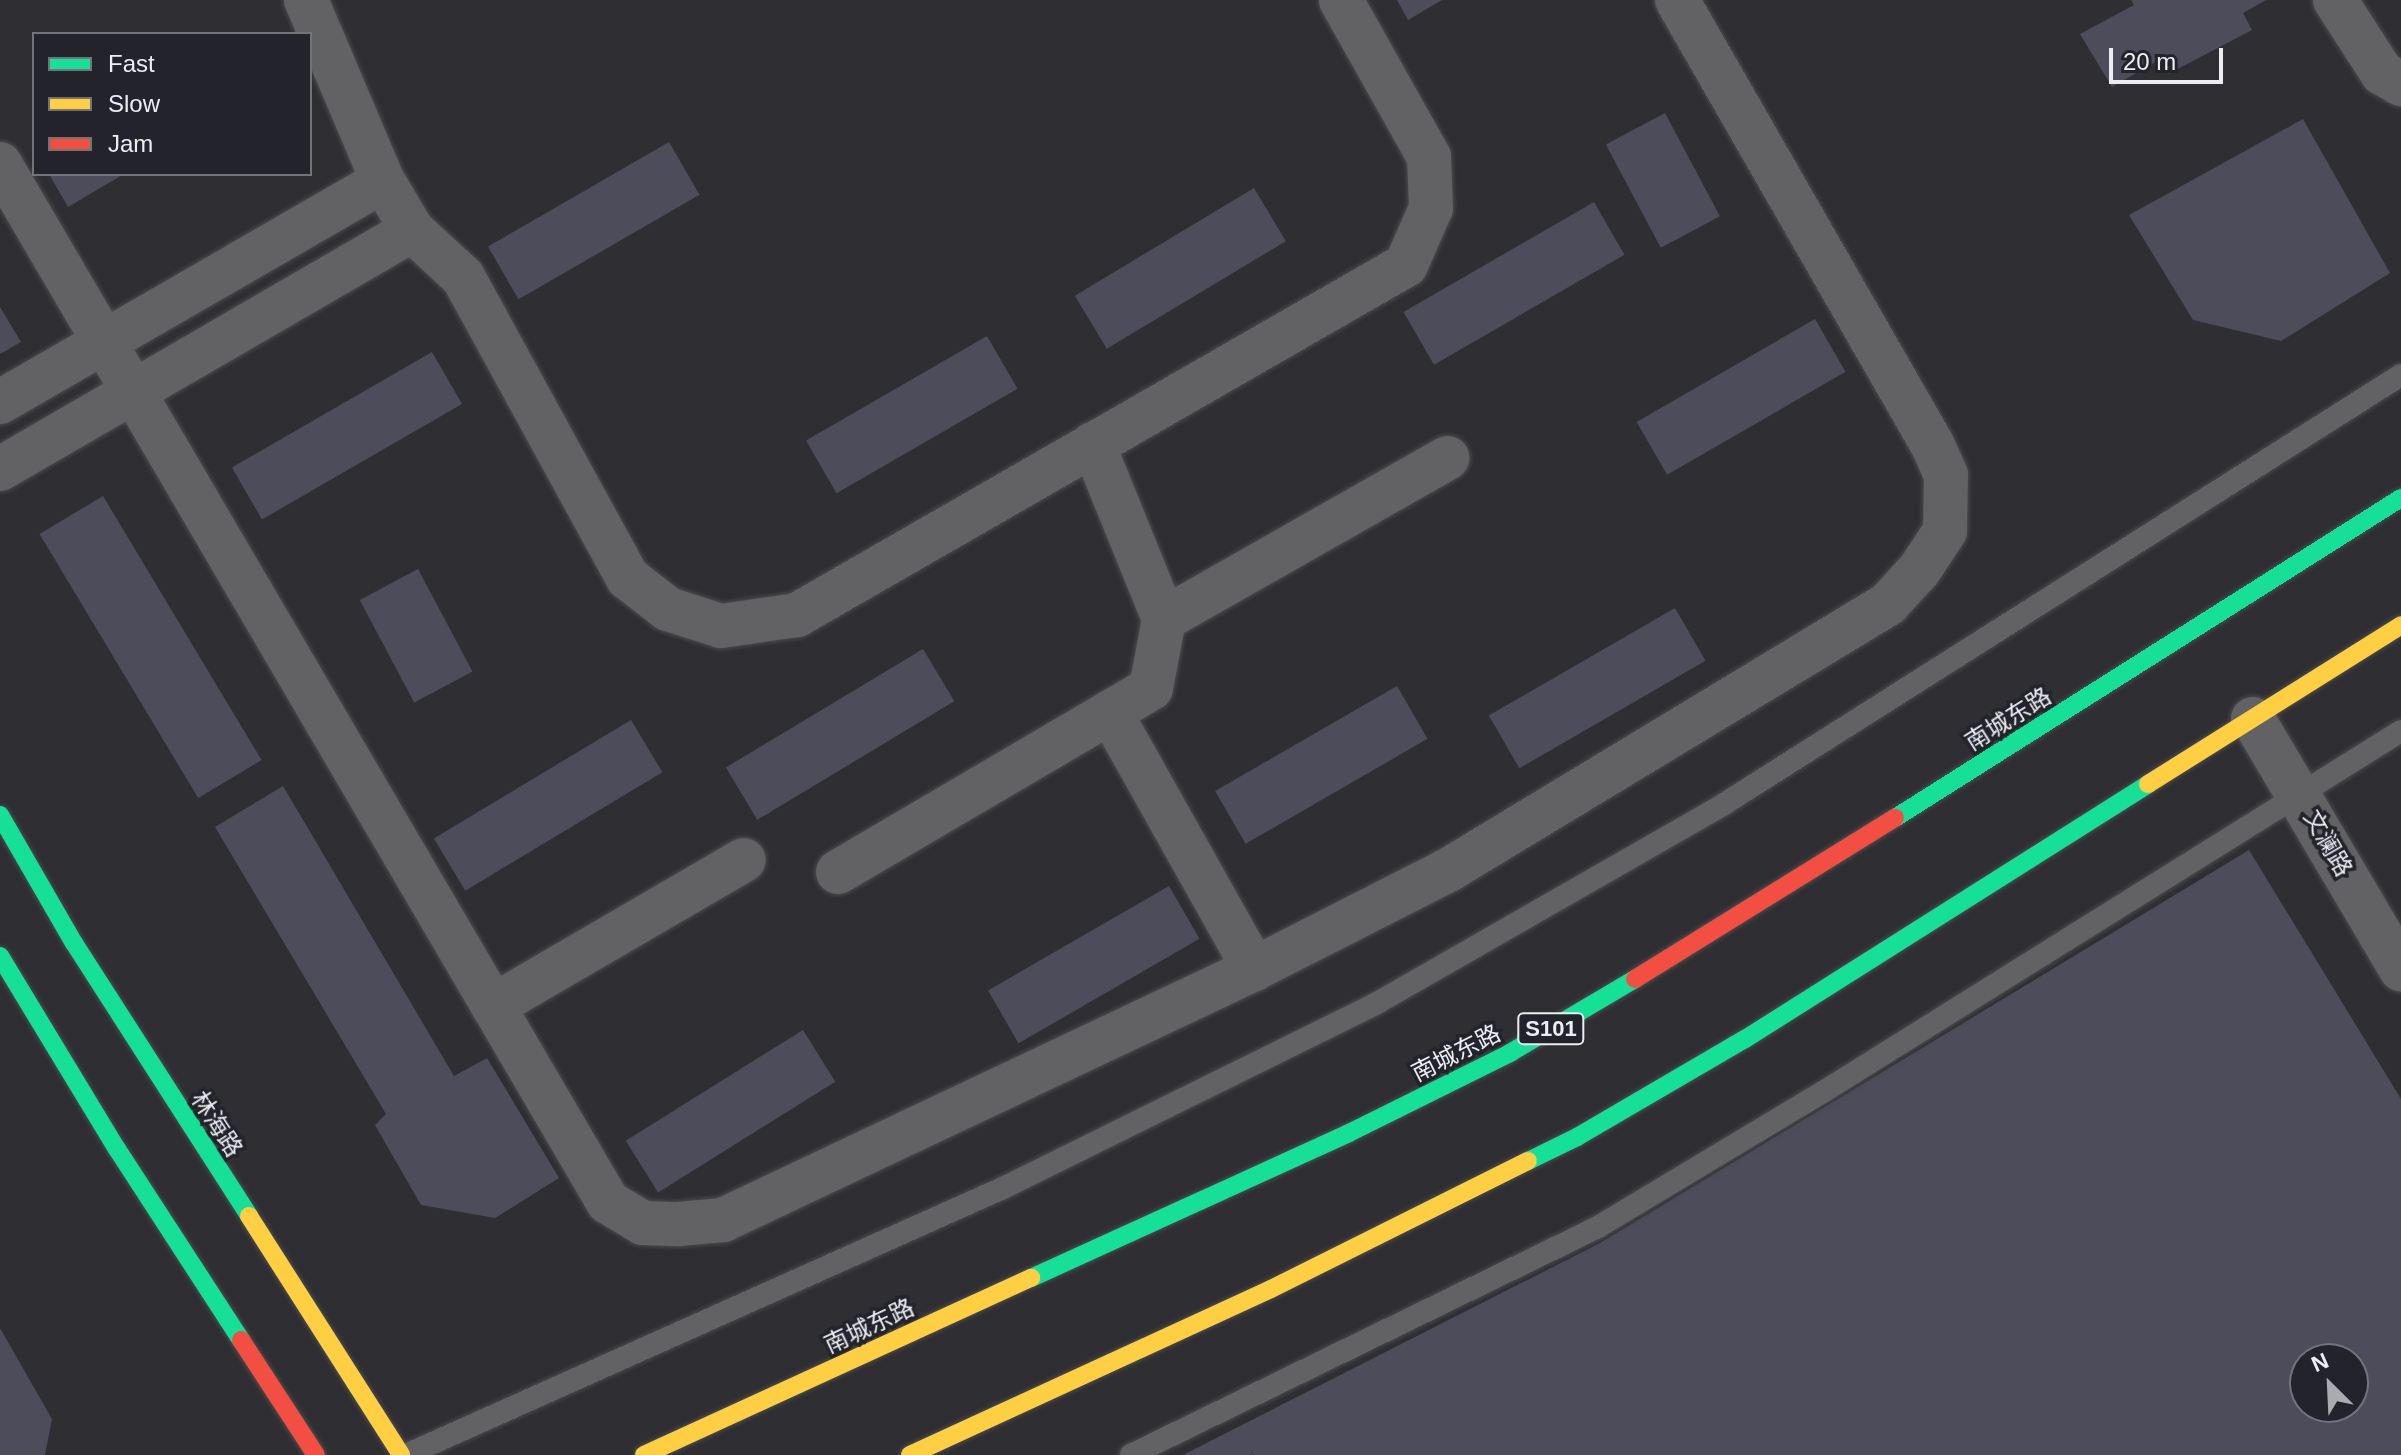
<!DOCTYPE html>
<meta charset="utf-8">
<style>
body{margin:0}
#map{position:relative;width:2401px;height:1455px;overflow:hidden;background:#2f2f33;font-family:Helvetica,"Noto Sans SC",sans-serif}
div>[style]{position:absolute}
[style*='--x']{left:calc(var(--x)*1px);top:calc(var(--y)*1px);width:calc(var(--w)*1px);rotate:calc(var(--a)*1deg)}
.building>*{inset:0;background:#4c4c5a;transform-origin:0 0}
.roads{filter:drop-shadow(0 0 2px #4a4b4e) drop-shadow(0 0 2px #4a4b4e)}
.lane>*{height:22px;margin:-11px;padding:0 11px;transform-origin:11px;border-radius:11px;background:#626265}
.street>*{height:44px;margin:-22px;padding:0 22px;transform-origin:22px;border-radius:22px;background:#626265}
.fast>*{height:18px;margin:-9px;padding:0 9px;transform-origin:9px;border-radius:9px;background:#16e098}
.slow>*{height:18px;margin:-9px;padding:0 9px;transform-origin:9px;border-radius:9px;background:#ffcf43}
.jam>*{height:18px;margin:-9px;padding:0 9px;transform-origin:9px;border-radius:9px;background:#f24e42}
span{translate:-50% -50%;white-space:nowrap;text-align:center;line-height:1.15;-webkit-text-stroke:7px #23242b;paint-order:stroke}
.shield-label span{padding:2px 6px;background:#23242b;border:2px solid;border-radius:6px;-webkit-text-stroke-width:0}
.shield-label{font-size:22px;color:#ecedf2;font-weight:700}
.street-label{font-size:24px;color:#ecedf2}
.legend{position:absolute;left:32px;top:32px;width:280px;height:144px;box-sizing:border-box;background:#23242b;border:2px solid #73747b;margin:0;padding:10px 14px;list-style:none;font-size:24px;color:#ecedf2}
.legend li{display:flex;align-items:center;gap:16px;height:40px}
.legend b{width:40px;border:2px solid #73747b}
.north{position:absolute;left:2289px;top:1343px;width:80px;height:80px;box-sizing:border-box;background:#23242b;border:2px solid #73747b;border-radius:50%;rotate:336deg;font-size:22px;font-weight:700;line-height:32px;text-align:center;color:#ecedf2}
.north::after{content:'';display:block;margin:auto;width:28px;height:36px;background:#aaaaaf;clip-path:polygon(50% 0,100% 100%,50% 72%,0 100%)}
.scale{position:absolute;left:2109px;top:48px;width:114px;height:36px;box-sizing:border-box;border:4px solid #ecedf2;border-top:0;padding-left:10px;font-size:24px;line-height:28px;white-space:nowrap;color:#ecedf2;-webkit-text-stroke:6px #23242b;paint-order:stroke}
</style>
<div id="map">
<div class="building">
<div style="clip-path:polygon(1397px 0,1442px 0,1408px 20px)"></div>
<div style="clip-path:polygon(2131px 0,2266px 0,2243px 13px,2252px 30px,2168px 74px,2159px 60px,2112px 87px,2080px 34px,2134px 5px)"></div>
<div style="left:1665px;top:113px;width:117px;height:67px;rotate:62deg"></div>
<div style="clip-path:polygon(2303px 119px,2390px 273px,2281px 341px,2193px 320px,2129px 215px)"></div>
<div style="left:669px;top:142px;width:61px;height:209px;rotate:60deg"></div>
<div style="clip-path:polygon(49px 174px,124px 174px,68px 207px)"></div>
<div style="left:1254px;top:188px;width:62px;height:209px;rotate:59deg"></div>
<div style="left:1594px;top:202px;width:61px;height:220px;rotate:60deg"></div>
<div style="clip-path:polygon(0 307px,21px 342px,0 354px)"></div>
<div style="left:1815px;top:319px;width:61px;height:206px;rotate:60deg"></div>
<div style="left:987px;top:336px;width:61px;height:209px;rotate:60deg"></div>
<div style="left:432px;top:352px;width:60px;height:231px;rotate:60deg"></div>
<div style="left:103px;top:496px;width:308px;height:74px;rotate:59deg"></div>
<div style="left:418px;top:569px;width:116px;height:66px;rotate:62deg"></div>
<div style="left:1675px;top:608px;width:61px;height:215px;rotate:60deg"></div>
<div style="left:923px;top:649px;width:61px;height:230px;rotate:59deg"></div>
<div style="left:1397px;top:686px;width:61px;height:210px;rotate:60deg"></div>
<div style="left:631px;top:720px;width:61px;height:230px;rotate:59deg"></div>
<div style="clip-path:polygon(283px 786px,454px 1076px,487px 1058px,559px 1178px,495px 1218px,421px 1205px,375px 1125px,386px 1114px,215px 827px)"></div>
<div style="clip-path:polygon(evenodd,2249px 850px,2401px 1099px,2401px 1455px,1254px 1455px,1250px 1448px,1253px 1455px,1183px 1455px,1600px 1243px,2249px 850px,2305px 1359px,2353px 1359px,2353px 1407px,2305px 1407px,2305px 1359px)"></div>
<div style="left:1169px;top:886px;width:61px;height:209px;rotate:60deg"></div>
<div style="left:803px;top:1030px;width:61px;height:209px;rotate:58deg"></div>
<div style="clip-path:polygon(0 1328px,52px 1419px,45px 1455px,0 1455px)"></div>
</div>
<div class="roads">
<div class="lane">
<div style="--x:406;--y:1455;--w:654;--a:-24.1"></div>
<div style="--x:1003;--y:1188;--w:417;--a:-26.3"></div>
<div style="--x:1377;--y:1003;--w:400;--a:-29.8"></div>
<div style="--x:1724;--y:804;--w:801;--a:-32.36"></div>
<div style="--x:1131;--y:1455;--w:520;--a:-26.02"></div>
<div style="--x:1598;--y:1227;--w:262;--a:-31"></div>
<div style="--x:1823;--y:1092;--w:681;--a:-31.99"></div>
</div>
<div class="street">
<div style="--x:306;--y:0;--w:197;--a:67"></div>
<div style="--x:383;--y:181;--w:57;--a:59.4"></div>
<div style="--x:412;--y:230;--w:69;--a:42.7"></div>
<div style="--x:463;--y:277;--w:343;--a:61.3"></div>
<div style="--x:628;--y:578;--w:51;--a:37.8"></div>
<div style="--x:668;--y:609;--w:56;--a:17.8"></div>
<div style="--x:721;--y:626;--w:77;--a:-8.2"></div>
<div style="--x:797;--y:615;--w:702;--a:-29.89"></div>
<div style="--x:1406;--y:265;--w:62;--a:-66.3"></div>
<div style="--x:1431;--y:208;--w:51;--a:-92.2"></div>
<div style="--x:1429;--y:157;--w:180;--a:-119.3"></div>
<div style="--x:2335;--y:0;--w:87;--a:57.2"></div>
<div style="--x:2382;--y:73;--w:22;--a:30"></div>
<div style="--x:0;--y:164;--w:1203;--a:59.64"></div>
<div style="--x:608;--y:1202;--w:41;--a:31"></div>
<div style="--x:643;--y:1223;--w:36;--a:2"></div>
<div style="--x:679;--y:1224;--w:44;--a:-5.2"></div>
<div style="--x:723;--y:1220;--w:587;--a:-25.3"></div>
<div style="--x:1254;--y:969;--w:220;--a:-27"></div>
<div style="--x:1450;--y:869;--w:512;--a:-31.17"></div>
<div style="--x:1888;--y:604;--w:47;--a:-47.6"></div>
<div style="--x:1920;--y:569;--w:45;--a:-56.7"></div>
<div style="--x:1945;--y:531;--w:56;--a:-89"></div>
<div style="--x:1946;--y:475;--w:34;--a:-114"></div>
<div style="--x:1932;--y:444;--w:512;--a:-119.87"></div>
<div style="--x:0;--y:402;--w:442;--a:-30"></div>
<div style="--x:0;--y:469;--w:476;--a:-30.1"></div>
<div style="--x:1164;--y:619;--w:326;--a:-29.6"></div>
<div style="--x:1110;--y:712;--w:295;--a:60.7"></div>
<div style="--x:2253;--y:719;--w:291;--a:59.4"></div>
<div style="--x:838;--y:872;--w:363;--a:-30.4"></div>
<div style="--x:1151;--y:688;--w:70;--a:-79.3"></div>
<div style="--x:1164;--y:619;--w:189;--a:-112.1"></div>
<div style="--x:493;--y:1006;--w:290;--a:-30.2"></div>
</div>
<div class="fast">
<div style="--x:0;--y:815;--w:148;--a:60"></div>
<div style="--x:74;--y:943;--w:324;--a:57.3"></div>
<div style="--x:1895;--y:818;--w:599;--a:-32.31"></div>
<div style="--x:0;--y:956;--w:226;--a:58.8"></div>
<div style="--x:117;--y:1149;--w:228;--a:57"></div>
<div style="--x:1528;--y:1161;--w:55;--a:-26.1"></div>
<div style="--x:1577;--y:1137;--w:194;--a:-30.3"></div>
<div style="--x:1745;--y:1039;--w:477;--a:-32.3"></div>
<div style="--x:1031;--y:1278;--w:349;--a:-24.5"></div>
<div style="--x:1349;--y:1133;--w:180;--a:-26.4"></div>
<div style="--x:1510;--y:1053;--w:145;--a:-30.6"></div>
</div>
<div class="slow">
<div style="--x:2148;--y:784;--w:299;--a:-32.1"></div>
<div style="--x:249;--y:1216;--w:283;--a:57.5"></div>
<div style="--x:644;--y:1455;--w:426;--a:-24.6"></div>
<div style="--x:910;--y:1455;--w:397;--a:-24.7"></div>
<div style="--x:1271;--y:1289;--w:287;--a:-26.5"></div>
</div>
<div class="jam">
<div style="--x:1635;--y:979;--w:306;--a:-31.8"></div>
<div style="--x:241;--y:1340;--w:137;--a:56.9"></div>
</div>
</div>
<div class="shield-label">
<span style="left:1551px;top:1029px">S101</span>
</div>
<div class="street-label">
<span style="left:2008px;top:719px;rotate:-32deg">南城东路</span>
<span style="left:2328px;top:843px;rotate:60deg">文澜路</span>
<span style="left:1456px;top:1053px;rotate:-27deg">南城东路</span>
<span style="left:217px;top:1124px;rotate:57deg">林海路</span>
<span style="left:869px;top:1326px;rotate:-25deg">南城东路</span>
</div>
<ul class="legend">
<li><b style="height:10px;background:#16e098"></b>Fast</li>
<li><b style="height:10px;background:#ffcf43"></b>Slow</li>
<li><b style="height:10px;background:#f24e42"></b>Jam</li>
</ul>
<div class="north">N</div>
<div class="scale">20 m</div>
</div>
